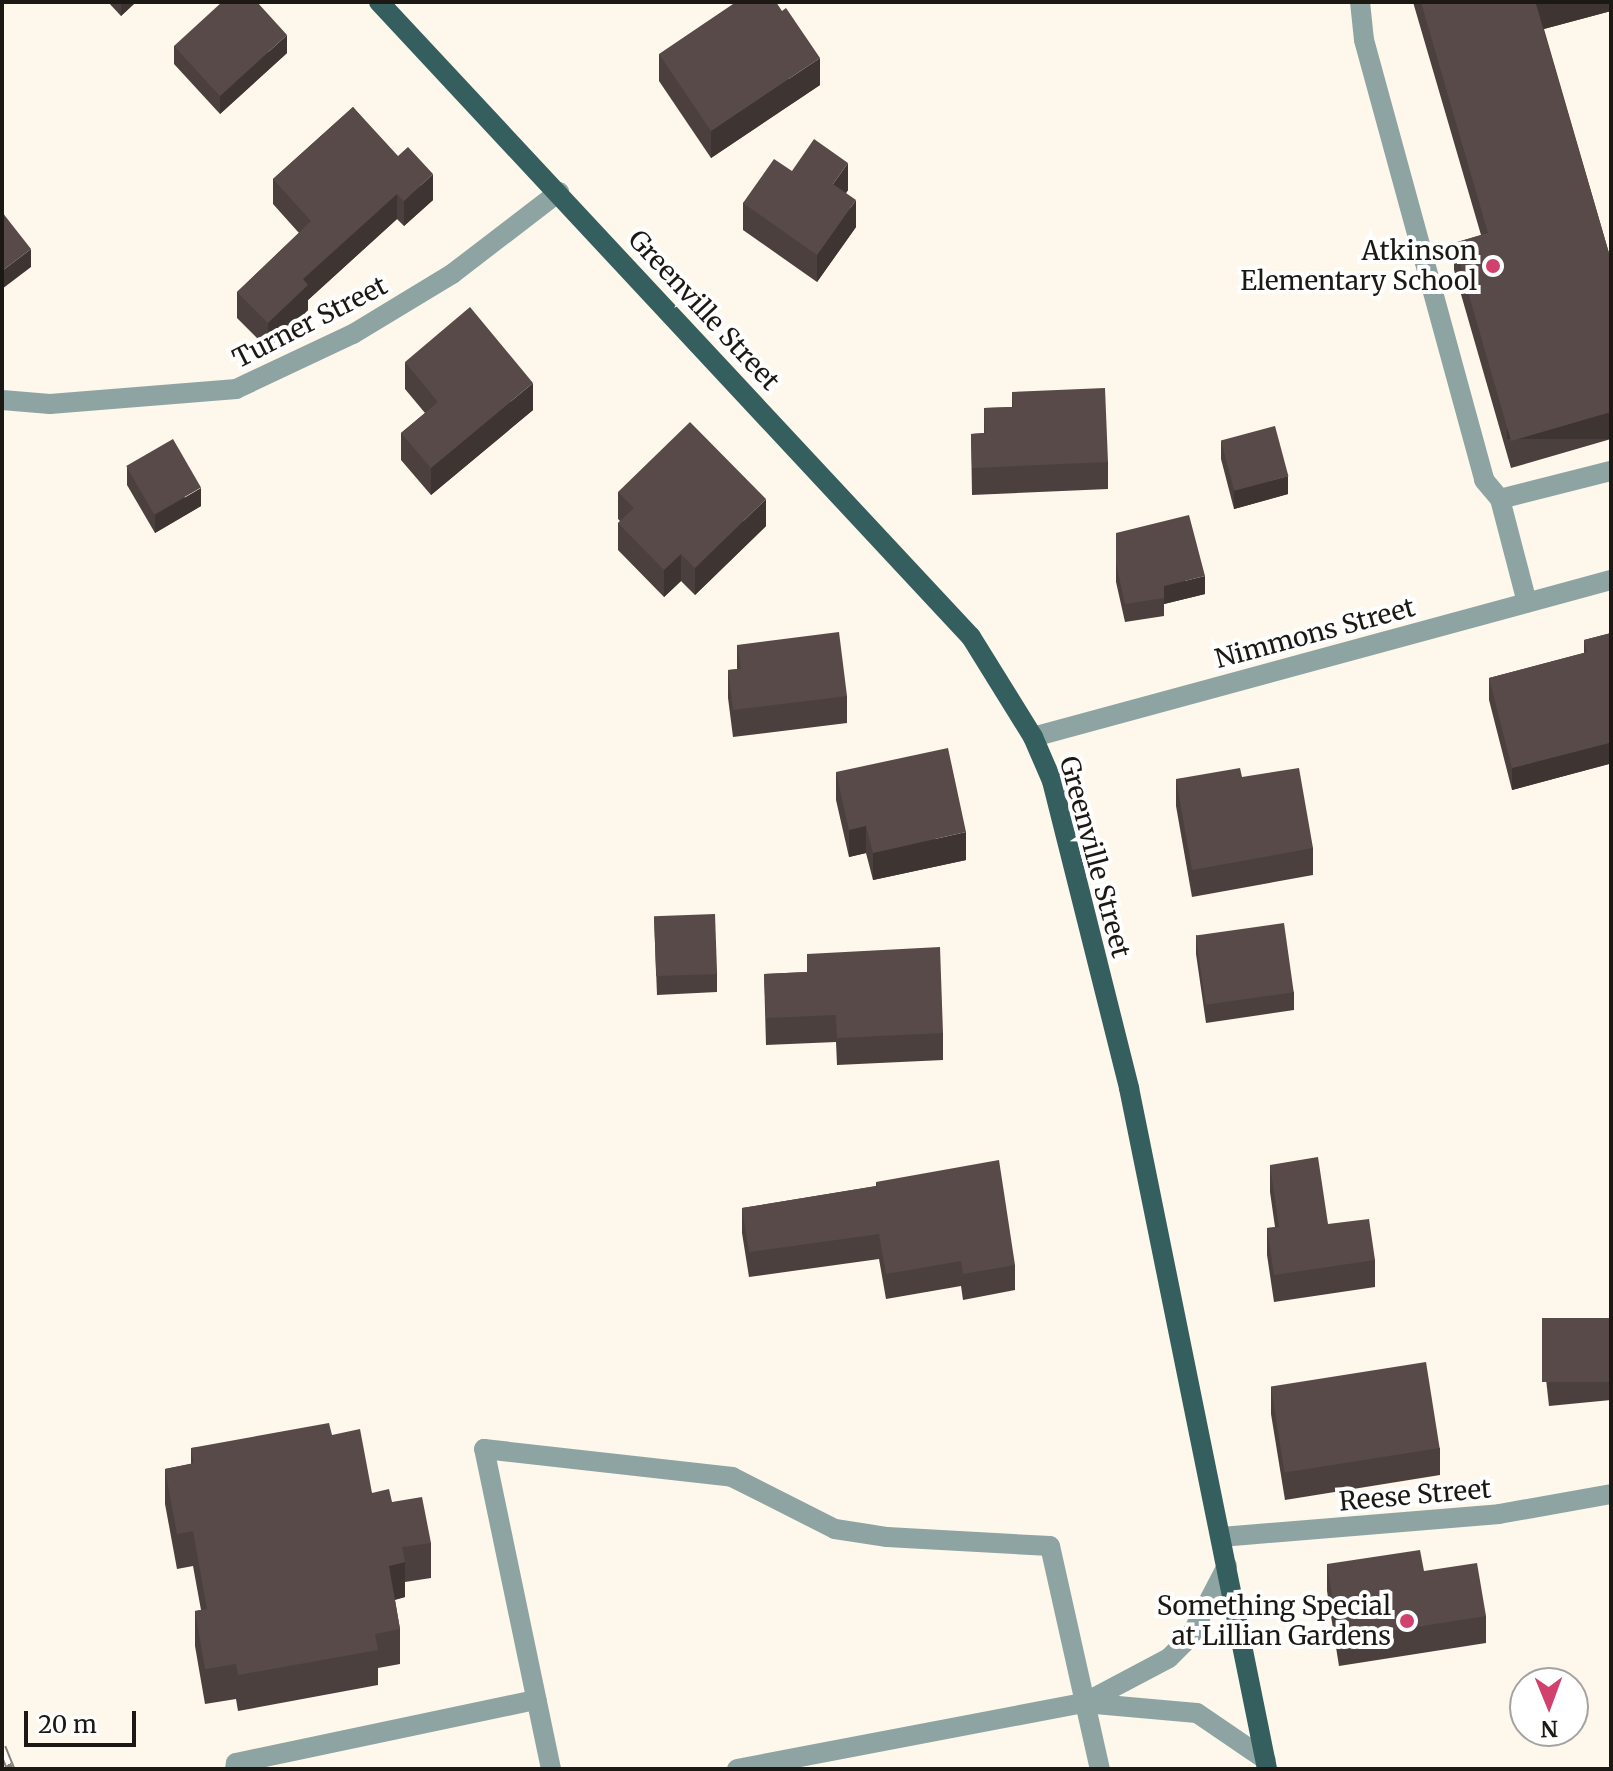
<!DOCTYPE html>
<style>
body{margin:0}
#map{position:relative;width:1613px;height:1771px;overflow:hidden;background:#fef7ec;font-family:Merriweather,serif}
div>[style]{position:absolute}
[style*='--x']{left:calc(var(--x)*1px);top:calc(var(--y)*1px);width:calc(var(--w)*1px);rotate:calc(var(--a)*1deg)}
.minor>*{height:20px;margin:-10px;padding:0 10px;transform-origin:10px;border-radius:10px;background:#8ea4a3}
.major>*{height:20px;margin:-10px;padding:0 10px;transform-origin:10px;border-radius:10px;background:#355e5f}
.rail>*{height:9px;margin-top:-4.5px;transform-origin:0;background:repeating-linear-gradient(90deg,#fff 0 18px,#86827a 0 36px);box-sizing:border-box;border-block:2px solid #86827a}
.wall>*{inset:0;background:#4c403e}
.shaded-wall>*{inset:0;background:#3e3432;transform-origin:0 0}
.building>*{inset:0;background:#584a48;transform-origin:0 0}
.dots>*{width:22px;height:22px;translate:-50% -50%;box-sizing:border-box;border:4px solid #fff;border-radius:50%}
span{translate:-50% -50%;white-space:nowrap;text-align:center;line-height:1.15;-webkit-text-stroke:8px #fff;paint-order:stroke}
.poi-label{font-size:26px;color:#1c1914}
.right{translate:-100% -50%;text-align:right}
.street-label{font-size:26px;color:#1c1914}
.frame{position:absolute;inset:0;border:4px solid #1c1914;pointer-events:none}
.north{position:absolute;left:1509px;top:1667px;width:80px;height:80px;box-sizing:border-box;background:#fff;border:2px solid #a4a3a1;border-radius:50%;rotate:179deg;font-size:22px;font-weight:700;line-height:32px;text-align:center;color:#1c1914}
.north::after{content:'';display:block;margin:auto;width:28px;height:36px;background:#d0426d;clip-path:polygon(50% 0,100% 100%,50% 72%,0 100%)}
.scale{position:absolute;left:24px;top:1711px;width:112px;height:36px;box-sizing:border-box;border:4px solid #1c1914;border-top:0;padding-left:10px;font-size:24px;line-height:28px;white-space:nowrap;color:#1c1914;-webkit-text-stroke:6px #fff;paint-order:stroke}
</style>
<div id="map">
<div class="minor">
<div style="--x:1360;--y:2;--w:38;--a:84"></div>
<div style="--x:1364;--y:40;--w:456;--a:74.7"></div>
<div style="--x:1484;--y:480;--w:25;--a:50"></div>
<div style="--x:1500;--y:499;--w:107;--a:75.4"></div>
<div style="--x:2;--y:400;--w:48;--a:4.8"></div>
<div style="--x:50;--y:404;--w:187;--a:-4.6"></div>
<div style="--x:236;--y:389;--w:129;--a:-25.2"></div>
<div style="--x:353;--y:334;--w:116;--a:-31.2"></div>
<div style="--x:452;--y:274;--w:135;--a:-37.5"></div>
<div style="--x:1500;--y:499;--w:114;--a:-14.2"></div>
<div style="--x:1033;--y:737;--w:599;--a:-15.2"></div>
<div style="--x:1221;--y:1537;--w:279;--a:-4.7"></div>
<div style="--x:1499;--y:1514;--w:114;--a:-10.1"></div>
<div style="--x:1084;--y:1703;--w:96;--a:-27.9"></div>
<div style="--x:1169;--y:1658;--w:30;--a:-45"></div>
<div style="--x:1190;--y:1637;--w:80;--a:-62.5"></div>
<div style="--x:235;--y:1769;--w:6;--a:-81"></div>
<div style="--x:236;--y:1763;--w:307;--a:-11.9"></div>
<div style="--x:551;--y:1769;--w:327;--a:-101.8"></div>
<div style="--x:484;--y:1449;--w:250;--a:6.4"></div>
<div style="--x:732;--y:1477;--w:115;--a:26.8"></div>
<div style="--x:835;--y:1529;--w:53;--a:8.7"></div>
<div style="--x:887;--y:1537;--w:163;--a:3.2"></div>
<div style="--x:1050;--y:1546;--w:229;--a:77.4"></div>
<div style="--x:737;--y:1769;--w:353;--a:-10.8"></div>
<div style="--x:1084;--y:1703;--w:113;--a:5.1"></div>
<div style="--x:1197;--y:1713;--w:83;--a:34.3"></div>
</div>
<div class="major">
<div style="--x:379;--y:2;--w:868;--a:47.01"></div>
<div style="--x:971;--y:637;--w:118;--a:58.2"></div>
<div style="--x:1033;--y:737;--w:48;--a:66.6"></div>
<div style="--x:1052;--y:781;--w:317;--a:75.9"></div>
<div style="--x:1129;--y:1088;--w:695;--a:78.54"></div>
</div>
<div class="rail">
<div style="--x:2;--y:1747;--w:24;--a:68"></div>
</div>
<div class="wall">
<div style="clip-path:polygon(108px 2px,136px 2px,121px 16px)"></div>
<div style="clip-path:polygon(1413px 2px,1611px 2px,1611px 11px,1544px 29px,1611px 260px,1611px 439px,1511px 468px,1454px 270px,1454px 243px,1481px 235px)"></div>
<div style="clip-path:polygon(174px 46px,287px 53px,220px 114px,174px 64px)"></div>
<div style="clip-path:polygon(659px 54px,820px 85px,711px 158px,659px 81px)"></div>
<div style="clip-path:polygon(353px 107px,433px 200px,404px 226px,397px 219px,308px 300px,308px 310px,268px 349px,237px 318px,237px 292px,299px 233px,273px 204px,273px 179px)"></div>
<div style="clip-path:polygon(792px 171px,848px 190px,846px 193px,856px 227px,817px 282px,743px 230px,743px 203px)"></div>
<div style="clip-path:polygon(405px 362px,533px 410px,431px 495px,401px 460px,401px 433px,425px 413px,405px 389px)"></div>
<div style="clip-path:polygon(1012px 392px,1108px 462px,1108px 489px,972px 495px,971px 434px,984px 433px,984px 408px,1012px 407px)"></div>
<div style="clip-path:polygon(1221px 441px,1288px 494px,1234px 509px,1221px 459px)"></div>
<div style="clip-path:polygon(127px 467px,201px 506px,155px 533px,127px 485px)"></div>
<div style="clip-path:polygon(618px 492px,766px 526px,695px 595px,681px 581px,664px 597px,618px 550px,618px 523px,620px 521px,618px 519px)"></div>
<div style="clip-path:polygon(1116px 533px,1205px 594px,1164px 604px,1164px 616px,1125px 622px,1116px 582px)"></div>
<div style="clip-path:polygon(1611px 633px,1611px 772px,1609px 764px,1512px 790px,1489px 700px,1489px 678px,1584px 653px,1584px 640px)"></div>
<div style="clip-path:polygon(737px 645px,847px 696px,847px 723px,733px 737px,728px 698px,728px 670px,737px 669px)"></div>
<div style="clip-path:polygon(836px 772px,966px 860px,873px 880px,866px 853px,849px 857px,836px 800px)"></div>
<div style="clip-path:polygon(1242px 777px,1313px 848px,1313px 875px,1192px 897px,1176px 806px,1176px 779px)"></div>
<div style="clip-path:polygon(654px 917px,717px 974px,717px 992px,657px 995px)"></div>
<div style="clip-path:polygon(1196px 935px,1294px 992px,1294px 1010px,1206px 1023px,1196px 954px)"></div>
<div style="clip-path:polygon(807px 954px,943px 1033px,943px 1060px,837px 1065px,836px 1042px,766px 1045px,764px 974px,807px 972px)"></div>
<div style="clip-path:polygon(1270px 1165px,1328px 1224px,1375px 1260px,1375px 1287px,1274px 1302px,1267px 1255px,1267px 1228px,1275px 1227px,1270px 1192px)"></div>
<div style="clip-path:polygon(876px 1182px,1015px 1265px,1015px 1290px,963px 1300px,961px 1286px,886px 1299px,879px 1259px,749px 1277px,742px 1233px,742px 1208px,876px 1186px)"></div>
<div style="clip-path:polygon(1611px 1318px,1611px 1400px,1549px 1406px,1542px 1343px,1542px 1325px)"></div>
<div style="clip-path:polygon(1271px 1387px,1440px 1448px,1440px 1475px,1285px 1500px,1271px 1414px)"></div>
<div style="clip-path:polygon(332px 1435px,372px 1493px,392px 1502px,431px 1543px,431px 1578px,405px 1582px,405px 1597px,395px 1600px,400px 1629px,400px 1664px,378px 1668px,378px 1685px,238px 1711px,236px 1699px,205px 1704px,195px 1646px,195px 1611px,201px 1610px,193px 1566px,177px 1569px,165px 1504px,165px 1469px,191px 1464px,191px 1448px)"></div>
<div style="clip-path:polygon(1327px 1564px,1424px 1571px,1486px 1616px,1486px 1643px,1339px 1666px,1327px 1591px)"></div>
</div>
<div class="shaded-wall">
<div style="clip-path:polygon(121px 2px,136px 2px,121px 16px)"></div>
<div style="clip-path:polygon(1543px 2px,1611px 2px,1611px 11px,1536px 31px,1536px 4px)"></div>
<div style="clip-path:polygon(287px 35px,287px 53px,220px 114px,220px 96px)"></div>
<div style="clip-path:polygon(820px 58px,820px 85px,711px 158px,711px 131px)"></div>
<div style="clip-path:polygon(848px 163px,848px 190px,833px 211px,833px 184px)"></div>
<div style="clip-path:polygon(433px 174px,433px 200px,404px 226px,404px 201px)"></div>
<div style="clip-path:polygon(397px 194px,397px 219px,308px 300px,308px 310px,268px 349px,268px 323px,303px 279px)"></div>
<div style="clip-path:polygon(856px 200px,856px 227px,817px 282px,817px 255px)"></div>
<div style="clip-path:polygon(31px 249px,31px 267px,2px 289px,2px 271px)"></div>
<div style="clip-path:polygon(533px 383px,533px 410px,431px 495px,431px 468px)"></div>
<div style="left:1611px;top:412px;width:27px;height:104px;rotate:90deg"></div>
<div style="clip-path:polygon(1288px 476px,1288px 494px,1234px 509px,1234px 490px)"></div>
<div style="clip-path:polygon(201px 488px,201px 506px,155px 533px,155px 515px)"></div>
<div style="clip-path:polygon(766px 499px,766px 526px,695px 595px,695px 568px)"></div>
<div style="clip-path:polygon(681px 554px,681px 581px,664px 597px,664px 570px)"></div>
<div style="clip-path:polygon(1205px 576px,1205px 594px,1164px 604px,1164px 616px,1164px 586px)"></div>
<div style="clip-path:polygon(1609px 743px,1609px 764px,1512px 790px,1512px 768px)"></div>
<div style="clip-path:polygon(866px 826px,866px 853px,849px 857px,849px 830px)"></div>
<div style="clip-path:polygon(966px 832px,966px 860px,873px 880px,873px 853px)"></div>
<div style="clip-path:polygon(405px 1562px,405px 1597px,389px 1601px,389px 1566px)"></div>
</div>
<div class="building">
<div style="clip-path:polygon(222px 2px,257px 2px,287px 35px,220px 96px,174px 46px)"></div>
<div style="clip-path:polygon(736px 2px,776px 2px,782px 11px,786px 8px,820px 58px,711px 131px,659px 54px)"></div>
<div style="clip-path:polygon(1421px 2px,1543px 2px,1536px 4px,1611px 260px,1611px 412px,1511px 441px,1454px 243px,1488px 233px)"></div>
<div style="clip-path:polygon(353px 107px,398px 156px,408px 147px,433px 174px,404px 201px,397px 194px,303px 279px,308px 285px,268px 323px,237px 292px,311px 221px,273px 179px)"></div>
<div style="clip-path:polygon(814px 139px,848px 163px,833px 184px,856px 200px,817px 255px,743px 203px,774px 159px,792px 171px)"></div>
<div style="clip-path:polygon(2px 212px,31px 249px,2px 271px)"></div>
<div style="clip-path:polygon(470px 307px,533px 383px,431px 468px,401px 433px,438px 402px,405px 362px)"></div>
<div style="clip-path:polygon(1105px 388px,1108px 462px,972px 468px,971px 434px,985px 433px,984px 408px,1013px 407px,1012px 392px)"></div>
<div style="clip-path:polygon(690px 422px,766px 499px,695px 568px,681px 554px,664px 570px,618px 523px,634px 508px,618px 492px)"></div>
<div style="left:1275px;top:426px;width:52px;height:56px;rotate:75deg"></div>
<div style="left:173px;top:439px;width:56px;height:54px;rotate:60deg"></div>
<div style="clip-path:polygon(1189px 515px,1205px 576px,1164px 586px,1164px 598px,1125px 604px,1116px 563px,1116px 533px)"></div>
<div style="clip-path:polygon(839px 632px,847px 696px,733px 710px,728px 670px,741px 669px,737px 645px)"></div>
<div style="clip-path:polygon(1611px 633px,1611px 750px,1609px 743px,1512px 768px,1489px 678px,1587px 652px,1584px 640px)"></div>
<div style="clip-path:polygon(948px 748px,966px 832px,873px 853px,866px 826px,849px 830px,836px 772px)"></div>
<div style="clip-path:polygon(1240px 768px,1242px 777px,1299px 768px,1313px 848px,1192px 870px,1176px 779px)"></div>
<div style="left:715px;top:914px;width:60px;height:61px;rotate:88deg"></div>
<div style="left:1284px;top:923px;width:70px;height:89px;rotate:82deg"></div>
<div style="clip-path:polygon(940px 947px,943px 1033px,837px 1038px,836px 1015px,766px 1018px,764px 974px,807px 972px,807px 954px)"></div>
<div style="clip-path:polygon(1318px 1157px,1328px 1224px,1369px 1219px,1375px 1260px,1274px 1275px,1267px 1228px,1279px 1227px,1270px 1165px)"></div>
<div style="clip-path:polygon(999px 1160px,1015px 1265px,963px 1274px,961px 1261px,886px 1274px,879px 1234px,749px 1252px,742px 1208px,877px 1186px,876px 1182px)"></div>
<div style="left:1611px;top:1318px;width:64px;height:69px;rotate:90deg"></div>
<div style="left:1426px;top:1362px;width:87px;height:157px;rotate:81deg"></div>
<div style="clip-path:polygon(329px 1423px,332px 1435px,360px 1429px,372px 1493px,389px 1489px,392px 1502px,422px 1497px,431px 1543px,402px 1547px,405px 1562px,389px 1566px,400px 1629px,375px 1634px,378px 1650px,238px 1675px,236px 1664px,205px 1669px,195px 1611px,207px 1609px,193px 1531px,177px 1534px,165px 1469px,194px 1463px,191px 1448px)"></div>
<div style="clip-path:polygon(1420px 1550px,1424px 1571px,1477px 1563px,1486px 1616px,1339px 1639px,1327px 1564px)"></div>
</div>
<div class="dots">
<div style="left:1493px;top:266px;background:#d0426d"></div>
<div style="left:1407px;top:1621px;background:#d0426d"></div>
</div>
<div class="poi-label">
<span class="right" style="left:1477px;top:266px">Atkinson<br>Elementary School</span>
<span class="right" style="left:1391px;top:1621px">Something Special<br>at Lillian Gardens</span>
</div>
<div class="street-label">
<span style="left:704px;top:310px;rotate:47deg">Greenville Street</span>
<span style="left:310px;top:322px;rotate:-27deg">Turner Street</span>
<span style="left:1315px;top:633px;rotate:-15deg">Nimmons Street</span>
<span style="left:1095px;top:857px;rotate:75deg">Greenville Street</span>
<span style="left:1415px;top:1495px;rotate:-5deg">Reese Street</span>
</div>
<div class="frame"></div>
<div class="north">N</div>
<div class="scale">20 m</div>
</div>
